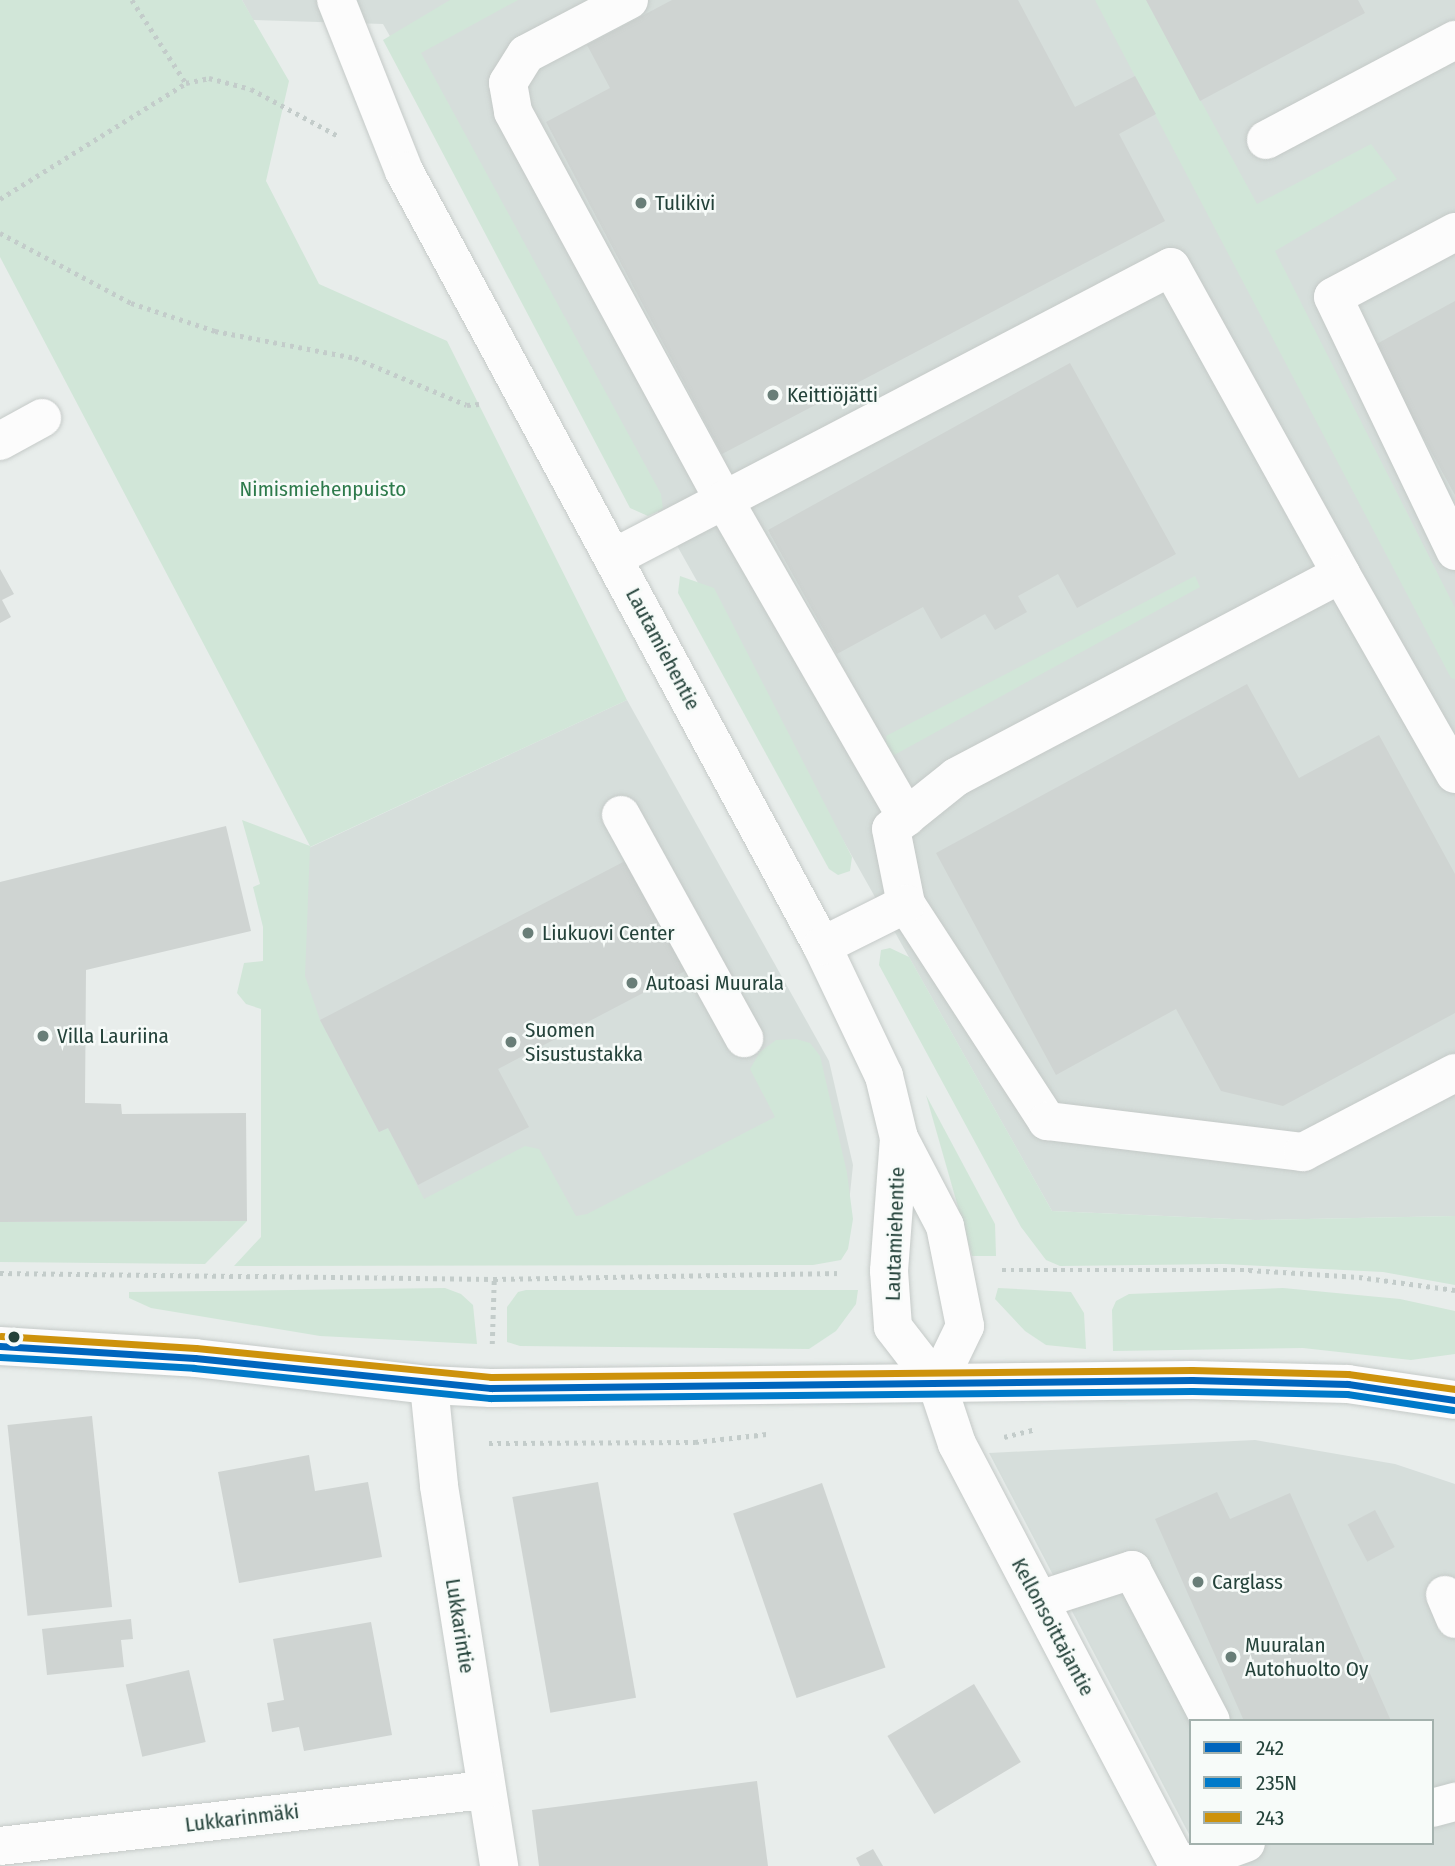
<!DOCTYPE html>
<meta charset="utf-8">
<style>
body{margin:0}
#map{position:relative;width:1455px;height:1866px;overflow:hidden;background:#e8edeb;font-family:"Fira Sans Condensed",sans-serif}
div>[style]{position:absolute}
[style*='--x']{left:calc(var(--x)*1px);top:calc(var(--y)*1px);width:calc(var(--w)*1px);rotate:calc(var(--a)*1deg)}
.built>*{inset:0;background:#d6dedb}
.green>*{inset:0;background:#d1e6d8}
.building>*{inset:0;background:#cfd4d2;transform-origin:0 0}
.path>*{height:4.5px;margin-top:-2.25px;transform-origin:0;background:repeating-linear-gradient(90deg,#c3ccca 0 3.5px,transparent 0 8.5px)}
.roads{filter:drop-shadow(0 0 2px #c5cac8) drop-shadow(0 0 2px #c5cac8)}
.minor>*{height:38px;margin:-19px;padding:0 19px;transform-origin:19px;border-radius:19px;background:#fcfcfc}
.bus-1>*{height:7px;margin:-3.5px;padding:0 3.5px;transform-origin:3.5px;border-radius:3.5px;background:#0065bd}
.bus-2>*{height:7px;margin:-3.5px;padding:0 3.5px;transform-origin:3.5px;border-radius:3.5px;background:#007ac9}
.bus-3>*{height:7px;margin:-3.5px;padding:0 3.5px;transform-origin:3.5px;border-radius:3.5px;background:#cd920c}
.dots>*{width:19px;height:19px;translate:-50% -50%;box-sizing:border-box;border:4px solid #f7fbf9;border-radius:50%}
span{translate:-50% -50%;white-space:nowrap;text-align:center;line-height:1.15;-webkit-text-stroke:5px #f7fbf9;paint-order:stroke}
.poi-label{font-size:21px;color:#24423a}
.left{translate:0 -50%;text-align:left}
.park-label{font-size:21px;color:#2d7a4b}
.street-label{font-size:21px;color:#24423a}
.legend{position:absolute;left:1189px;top:1719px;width:245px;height:126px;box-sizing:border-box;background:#f7fbf9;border:2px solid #a3b1ad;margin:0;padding:9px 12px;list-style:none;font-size:21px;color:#24423a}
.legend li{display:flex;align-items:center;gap:14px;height:35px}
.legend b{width:35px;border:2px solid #a3b1ad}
</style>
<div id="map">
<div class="built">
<div style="clip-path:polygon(242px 0,1455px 0,1455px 1216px,1255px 1220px,1052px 1211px,383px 24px,253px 20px)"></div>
<div style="clip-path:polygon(627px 700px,829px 1061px,853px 1165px,844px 1251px,290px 1244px,298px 853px)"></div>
<div style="clip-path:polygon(1255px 1440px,1395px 1464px,1455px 1484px,1455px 1866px,1205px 1866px,1193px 1843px,1432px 1843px,1432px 1721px,1191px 1721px,1191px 1838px,989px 1453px)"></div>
</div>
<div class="green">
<div style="clip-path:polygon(0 0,242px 0,289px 81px,266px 181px,319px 284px,447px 341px,627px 700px,310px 847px,305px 976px,320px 1020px,379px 1132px,388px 1128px,424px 1199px,525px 1146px,539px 1149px,576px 1216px,587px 1214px,775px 1117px,750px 1069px,760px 1052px,776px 1040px,796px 1039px,810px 1043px,820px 1056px,847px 1173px,853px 1219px,848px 1249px,841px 1260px,813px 1265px,234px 1266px,261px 1237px,261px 1009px,246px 1004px,237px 993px,244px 963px,263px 961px,263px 927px,253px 887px,260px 884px,242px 820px,310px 846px,0 257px)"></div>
<div style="clip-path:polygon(450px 0,518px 0,421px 53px,661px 494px,663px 509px,648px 516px,630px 508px,383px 40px)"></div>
<div style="clip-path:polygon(1095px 0,1146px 0,1257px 204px,1371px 144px,1397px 179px,1275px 251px,1455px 608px,1455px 679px,1451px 678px)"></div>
<div style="clip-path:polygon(680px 576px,714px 588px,852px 857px,850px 871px,838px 875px,829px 869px,678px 593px)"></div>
<div style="clip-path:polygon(1195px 576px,1200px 587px,887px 759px,886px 736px)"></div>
<div style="clip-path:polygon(890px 948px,909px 957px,1052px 1211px,1255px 1220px,1455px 1216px,1455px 1285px,1383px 1272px,1224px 1264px,1060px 1266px,1046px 1260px,1021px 1227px,879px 965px,881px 950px)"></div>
<div style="clip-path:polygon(926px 1095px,995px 1224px,996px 1256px,972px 1256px)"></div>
<div style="clip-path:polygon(247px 1221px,205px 1264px,0 1262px,0 1222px)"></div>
<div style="clip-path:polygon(445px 1288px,461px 1294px,473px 1305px,477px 1344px,320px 1336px,151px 1308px,129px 1298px,129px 1292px)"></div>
<div style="clip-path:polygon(998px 1288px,1071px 1292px,1084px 1313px,1086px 1349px,1046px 1345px,1025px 1331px,995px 1299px)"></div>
<div style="clip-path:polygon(1283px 1288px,1400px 1299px,1455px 1311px,1455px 1354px,1411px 1360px,1303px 1348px,1113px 1351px,1112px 1310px,1116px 1301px,1129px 1294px)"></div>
<div style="clip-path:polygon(526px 1290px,858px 1290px,856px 1304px,836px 1331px,809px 1349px,520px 1346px,507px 1342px,507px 1307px,518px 1292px)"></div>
</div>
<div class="building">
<div style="clip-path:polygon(672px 0,1018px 0,1075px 107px,1135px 76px,1156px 114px,1119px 134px,1165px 221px,722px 454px,546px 122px,610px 88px,587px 45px)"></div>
<div style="clip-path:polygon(1146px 0,1358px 0,1365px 13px,1200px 101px)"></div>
<div style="clip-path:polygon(1455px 301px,1455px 495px,1373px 346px)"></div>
<div style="clip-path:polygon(1070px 363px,1176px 554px,1077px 608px,1058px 574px,1018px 596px,1027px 612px,995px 630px,985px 614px,941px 639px,923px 607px,837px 654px,768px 530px)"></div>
<div style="clip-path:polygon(0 569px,14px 594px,2px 600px,11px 617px,0 623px)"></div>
<div style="clip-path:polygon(1247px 684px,1299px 778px,1379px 735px,1455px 874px,1455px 1013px,1283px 1106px,1221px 1091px,1176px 1009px,1056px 1075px,936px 853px)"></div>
<div style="clip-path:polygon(226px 826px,251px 931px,86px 970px,85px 1103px,121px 1104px,122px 1114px,246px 1113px,247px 1221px,0 1222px,0 882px)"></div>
<div style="clip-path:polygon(627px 860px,685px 971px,498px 1069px,529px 1127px,418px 1185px,388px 1128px,379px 1132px,320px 1020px)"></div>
<div style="left:92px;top:1416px;width:192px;height:85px;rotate:84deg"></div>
<div style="clip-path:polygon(309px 1455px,315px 1491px,368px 1482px,382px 1557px,239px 1583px,218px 1472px)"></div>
<div style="left:598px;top:1482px;width:219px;height:87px;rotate:80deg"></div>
<div style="left:822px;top:1483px;width:195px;height:94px;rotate:71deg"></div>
<div style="clip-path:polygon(1217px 1492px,1230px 1519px,1290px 1493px,1391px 1721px,1244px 1721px,1155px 1519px)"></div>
<div style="left:1375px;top:1510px;width:42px;height:31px;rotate:62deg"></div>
<div style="clip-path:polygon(131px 1619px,133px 1639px,121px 1640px,124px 1667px,47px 1675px,42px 1629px)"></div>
<div style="clip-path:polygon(371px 1622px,392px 1735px,304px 1751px,299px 1727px,272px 1732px,267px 1703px,284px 1700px,273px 1639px)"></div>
<div style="left:189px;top:1670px;width:74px;height:65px;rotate:77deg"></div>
<div style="left:974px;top:1684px;width:91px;height:101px;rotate:59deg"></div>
<div style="clip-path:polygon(757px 1781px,768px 1866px,539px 1866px,532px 1810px)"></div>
<div style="clip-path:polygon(873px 1849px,883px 1866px,860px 1866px,856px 1858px)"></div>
</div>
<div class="path">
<div style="--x:132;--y:0;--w:99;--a:57"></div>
<div style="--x:0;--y:199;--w:219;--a:-31.9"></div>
<div style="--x:186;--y:83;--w:24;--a:-12"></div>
<div style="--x:209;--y:78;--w:43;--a:14.7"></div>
<div style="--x:251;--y:89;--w:101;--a:28.3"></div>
<div style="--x:0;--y:233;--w:149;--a:28.1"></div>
<div style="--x:131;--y:303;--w:89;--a:18.4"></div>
<div style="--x:215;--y:331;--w:143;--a:10.9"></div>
<div style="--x:355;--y:358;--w:121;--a:22.8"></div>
<div style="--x:467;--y:405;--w:12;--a:-5"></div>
<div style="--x:1002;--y:1270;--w:247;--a:0"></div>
<div style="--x:1249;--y:1270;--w:110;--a:3.6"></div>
<div style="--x:1359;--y:1277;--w:97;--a:7.7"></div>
<div style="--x:0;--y:1273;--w:494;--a:0.7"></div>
<div style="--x:494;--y:1279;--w:348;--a:-1"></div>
<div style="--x:492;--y:1344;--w:65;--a:-88.2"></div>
<div style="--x:1004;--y:1437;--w:30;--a:-14"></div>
<div style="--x:489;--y:1443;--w:206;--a:-0.3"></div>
<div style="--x:695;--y:1442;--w:72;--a:-6.3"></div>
</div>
<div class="roads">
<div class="minor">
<div style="--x:336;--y:0;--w:184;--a:68.3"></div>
<div style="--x:404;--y:171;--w:881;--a:61.66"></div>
<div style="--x:822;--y:946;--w:144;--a:64.5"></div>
<div style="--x:884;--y:1076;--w:64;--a:76.4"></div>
<div style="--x:899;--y:1138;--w:99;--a:62.4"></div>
<div style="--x:945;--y:1226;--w:102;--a:78.7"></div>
<div style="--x:965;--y:1326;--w:64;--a:115.8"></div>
<div style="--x:629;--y:0;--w:116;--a:152.3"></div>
<div style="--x:526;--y:54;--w:34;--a:122"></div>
<div style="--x:508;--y:83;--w:29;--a:80"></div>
<div style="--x:513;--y:112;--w:442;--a:61.5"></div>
<div style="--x:724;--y:500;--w:366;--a:60.1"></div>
<div style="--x:1266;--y:140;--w:214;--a:-27.9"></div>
<div style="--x:1455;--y:232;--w:138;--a:152"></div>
<div style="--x:1333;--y:297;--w:282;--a:64.3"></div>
<div style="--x:0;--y:441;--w:48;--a:-28.7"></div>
<div style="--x:613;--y:558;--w:629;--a:-27.54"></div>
<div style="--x:1171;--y:267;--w:351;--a:61"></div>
<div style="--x:1455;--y:774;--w:230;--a:-119.7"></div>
<div style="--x:1341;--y:574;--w:435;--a:152.2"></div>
<div style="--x:956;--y:777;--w:83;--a:141.3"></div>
<div style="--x:891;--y:829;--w:76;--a:78.7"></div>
<div style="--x:906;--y:904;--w:259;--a:57"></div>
<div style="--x:1047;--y:1121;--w:258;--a:6.9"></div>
<div style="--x:1303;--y:1152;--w:171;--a:-27.5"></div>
<div style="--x:621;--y:815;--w:255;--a:61.1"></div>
<div style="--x:822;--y:946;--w:94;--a:-26.6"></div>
<div style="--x:899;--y:1138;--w:133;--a:94.3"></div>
<div style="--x:889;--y:1271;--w:56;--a:85.9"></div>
<div style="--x:893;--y:1327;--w:72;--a:52.3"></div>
<div style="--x:937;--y:1384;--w:63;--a:71.6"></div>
<div style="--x:957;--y:1444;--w:477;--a:62.3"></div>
<div style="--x:0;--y:1346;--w:195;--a:3.5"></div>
<div style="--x:195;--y:1358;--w:236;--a:6.6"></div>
<div style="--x:429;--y:1385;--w:62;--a:2.8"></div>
<div style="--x:491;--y:1388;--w:701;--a:-0.65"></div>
<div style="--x:1192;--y:1380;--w:156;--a:1.5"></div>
<div style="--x:1348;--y:1384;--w:108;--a:8.5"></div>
<div style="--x:429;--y:1385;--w:101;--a:84.3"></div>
<div style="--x:439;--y:1486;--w:385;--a:81"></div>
<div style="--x:1445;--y:1595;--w:26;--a:67"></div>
<div style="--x:1039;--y:1600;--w:98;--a:-17.9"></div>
<div style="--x:1132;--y:1570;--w:170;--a:62.4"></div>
<div style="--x:1432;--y:1808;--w:24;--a:-15"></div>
<div style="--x:0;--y:1846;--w:488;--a:-6.6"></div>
<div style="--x:1182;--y:1866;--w:68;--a:-19.8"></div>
</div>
</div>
<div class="bus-1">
<div style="--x:0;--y:1346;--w:195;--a:3.5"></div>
<div style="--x:195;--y:1358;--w:298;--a:5.8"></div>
<div style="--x:491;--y:1388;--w:701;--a:-0.65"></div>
<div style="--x:1192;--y:1380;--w:156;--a:1.5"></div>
<div style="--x:1348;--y:1384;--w:108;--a:8.5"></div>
</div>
<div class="bus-2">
<div style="--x:0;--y:1357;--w:194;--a:3.2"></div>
<div style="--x:194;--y:1368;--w:298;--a:5.8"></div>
<div style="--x:490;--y:1398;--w:702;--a:-0.57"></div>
<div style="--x:1192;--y:1391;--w:155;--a:1.1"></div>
<div style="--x:1347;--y:1394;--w:107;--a:8.6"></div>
</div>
<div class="bus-3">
<div style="--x:1;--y:1336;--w:195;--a:3.5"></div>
<div style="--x:196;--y:1348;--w:296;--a:5.6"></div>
<div style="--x:491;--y:1377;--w:701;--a:-0.57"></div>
<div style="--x:1192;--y:1370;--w:156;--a:1.5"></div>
<div style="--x:1348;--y:1374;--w:108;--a:8"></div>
</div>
<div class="dots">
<div style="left:641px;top:203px;background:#697e78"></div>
<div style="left:773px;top:395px;background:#697e78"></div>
<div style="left:528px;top:933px;background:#697e78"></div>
<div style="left:632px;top:983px;background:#697e78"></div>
<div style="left:43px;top:1036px;background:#697e78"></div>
<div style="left:511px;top:1042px;background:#697e78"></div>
<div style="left:14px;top:1337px;background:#24423a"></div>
<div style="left:1198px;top:1582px;background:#697e78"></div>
<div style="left:1231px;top:1657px;background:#697e78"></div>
</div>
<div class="poi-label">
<span class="left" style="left:655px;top:203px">Tulikivi</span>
<span class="left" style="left:787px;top:395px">Keittiöjätti</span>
<span class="left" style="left:542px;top:933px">Liukuovi Center</span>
<span class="left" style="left:646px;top:983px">Autoasi Muurala</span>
<span class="left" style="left:525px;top:1042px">Suomen<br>Sisustustakka</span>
<span class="left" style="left:57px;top:1036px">Villa Lauriina</span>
<span class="left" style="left:1212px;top:1582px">Carglass</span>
<span class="left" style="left:1245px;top:1657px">Muuralan<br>Autohuolto Oy</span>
</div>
<div class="park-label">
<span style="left:323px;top:489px">Nimismiehenpuisto</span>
</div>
<div class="street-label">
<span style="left:663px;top:649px;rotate:62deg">Lautamiehentie</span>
<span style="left:895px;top:1234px;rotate:-88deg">Lautamiehentie</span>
<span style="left:460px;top:1626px;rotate:81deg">Lukkarintie</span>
<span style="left:1053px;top:1627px;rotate:62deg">Kellonsoittajantie</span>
<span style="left:242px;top:1818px;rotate:-7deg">Lukkarinmäki</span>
</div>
<ul class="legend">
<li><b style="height:9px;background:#0065bd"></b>242</li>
<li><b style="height:9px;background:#007ac9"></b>235N</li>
<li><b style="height:9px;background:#cd920c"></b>243</li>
</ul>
</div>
